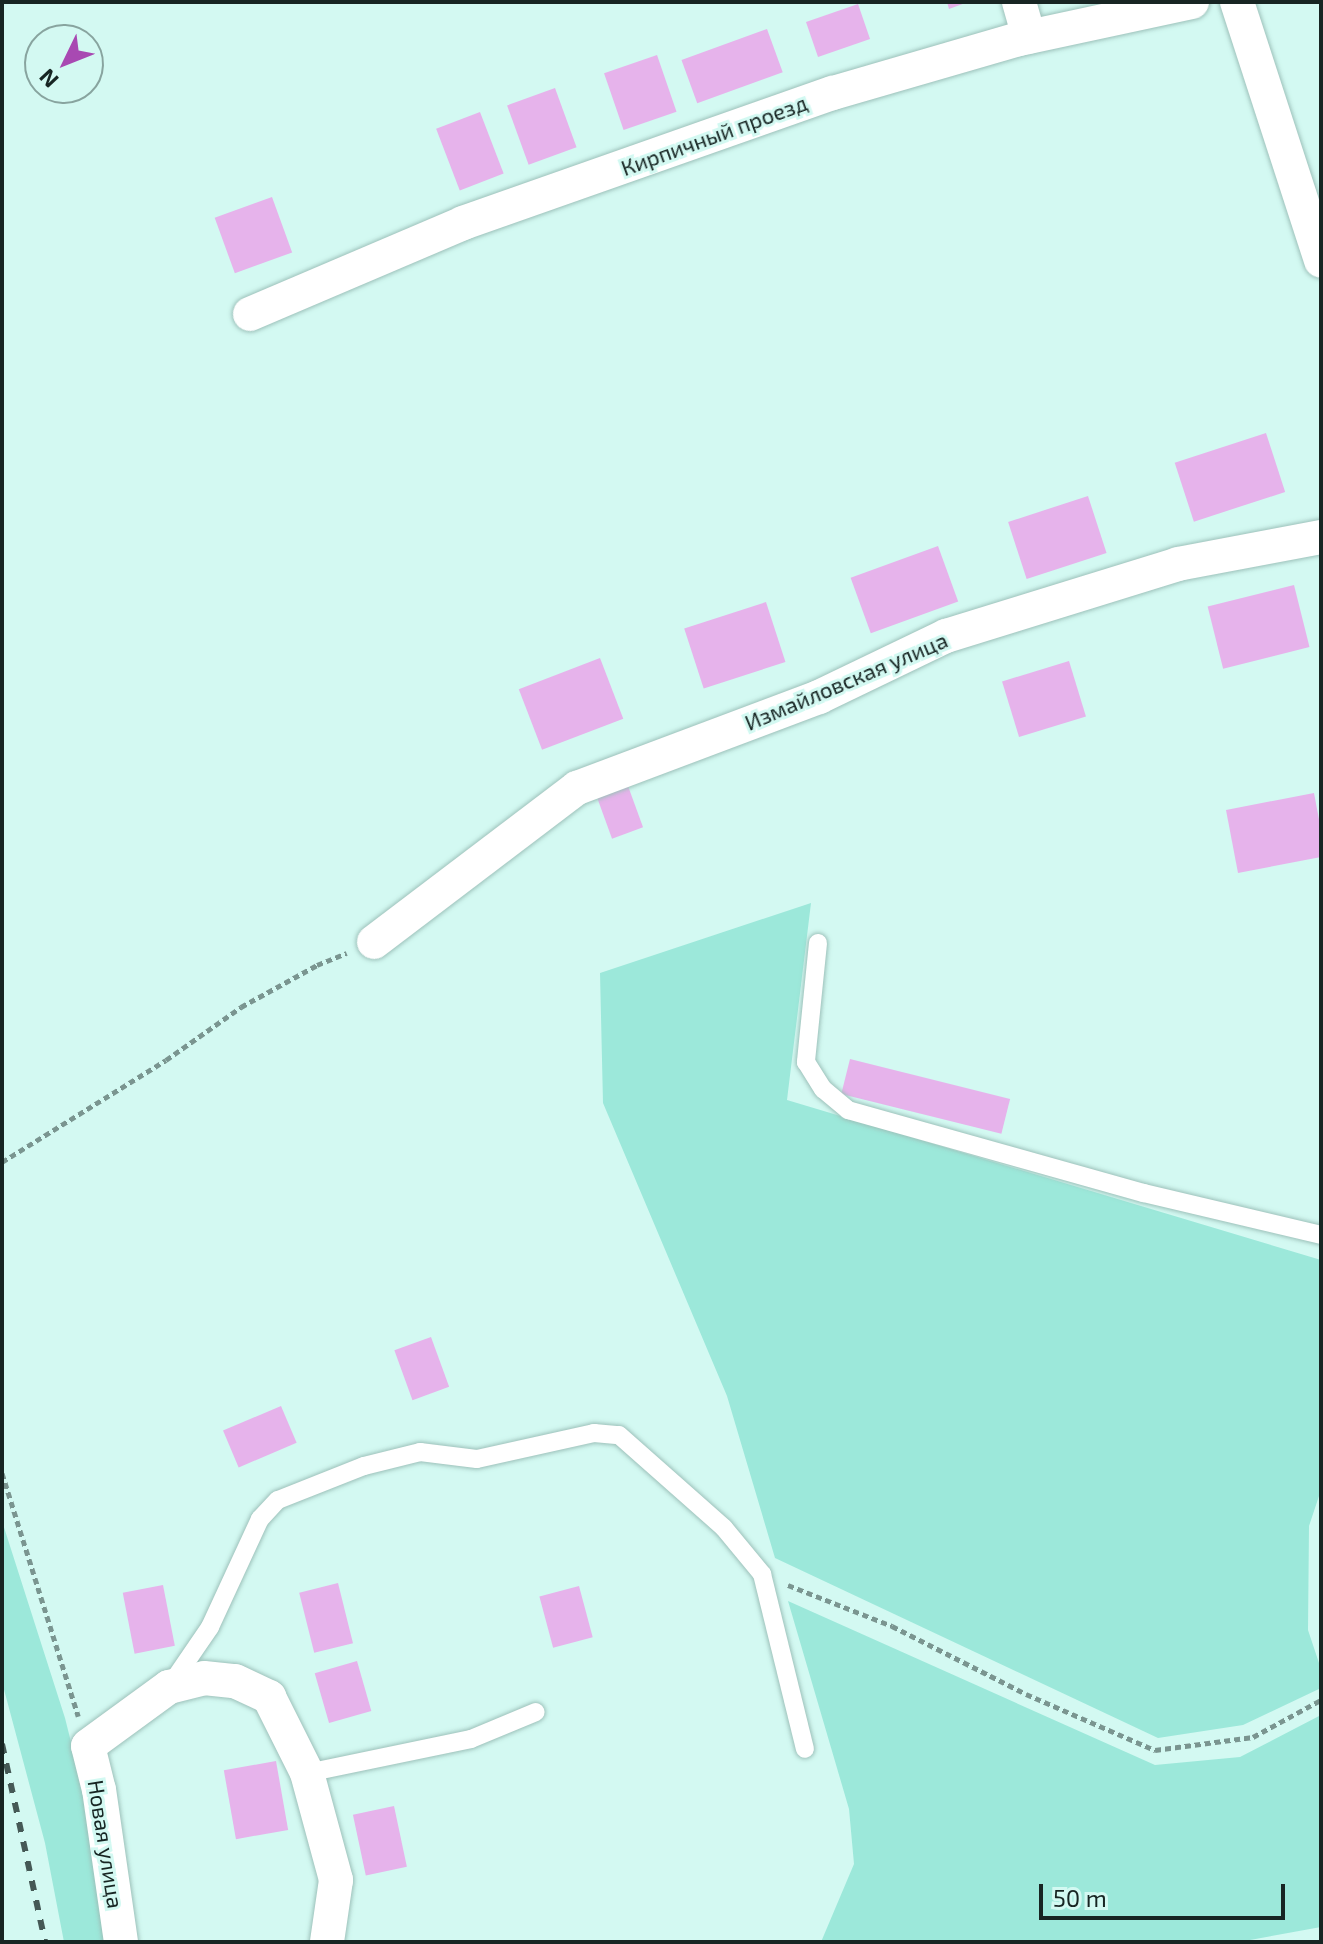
<!DOCTYPE html>
<meta charset="utf-8">
<style>
body{margin:0}
#map{position:relative;width:1323px;height:1944px;overflow:hidden;background:#d3f9f2;font-family:"Exo 2",sans-serif}
div>[style]{position:absolute}
[style*='--x']{left:calc(var(--x)*1px);top:calc(var(--y)*1px);width:calc(var(--w)*1px);rotate:calc(var(--a)*1deg)}
.green>*{inset:0;background:#9ce8da}
.building>*{inset:0;background:#e6b3eb;transform-origin:0 0}
.path>*{height:5px;margin-top:-2.5px;transform-origin:0;background:repeating-linear-gradient(90deg,#7a9590 0 6px,transparent 0 10px)}
.roads{filter:drop-shadow(0 0 2px #9dc1ba) drop-shadow(0 0 2px #9dc1ba)}
.service>*{height:18px;margin:-9px;padding:0 9px;transform-origin:9px;border-radius:9px;background:#fff}
.minor>*{height:34px;margin:-17px;padding:0 17px;transform-origin:17px;border-radius:17px;background:#fff}
.rail>*{height:6px;margin-top:-3px;transform-origin:0;background:repeating-linear-gradient(90deg,#455956 0 10px,transparent 0 20px)}
span{translate:-50% -50%;white-space:nowrap;text-align:center;line-height:1.15;-webkit-text-stroke:6px #d3f9f2;paint-order:stroke}
.street-label{font-size:22px;color:#172523}
.frame{position:absolute;inset:0;border:4px solid #172523;pointer-events:none}
.north{position:absolute;left:24px;top:24px;width:80px;height:80px;box-sizing:border-box;background:#d3f9f2;border:2px solid #88a49f;border-radius:50%;rotate:227deg;font-size:22px;font-weight:700;line-height:32px;text-align:center;color:#172523}
.north::after{content:'';display:block;margin:auto;width:28px;height:36px;background:#a849b2;clip-path:polygon(50% 0,100% 100%,50% 72%,0 100%)}
.scale{position:absolute;left:1039px;top:1884px;width:246px;height:36px;box-sizing:border-box;border:4px solid #172523;border-top:0;padding-left:10px;font-size:24px;line-height:28px;white-space:nowrap;color:#172523;-webkit-text-stroke:6px #d3f9f2;paint-order:stroke}
</style>
<div id="map">
<div class="green">
<div style="clip-path:polygon(811px 903px,787px 1100px,1321px 1260px,1321px 1490px,1309px 1526px,1308px 1630px,1321px 1669px,1321px 1688px,1243px 1725px,1158px 1738px,775px 1558px,727px 1396px,603px 1103px,600px 973px)"></div>
<div style="clip-path:polygon(2px 1521px,65px 1718px,83px 1790px,104px 1942px,64px 1942px,45px 1843px,2px 1682px)"></div>
<div style="clip-path:polygon(788px 1601px,1155px 1765px,1240px 1757px,1321px 1715px,1321px 1927px,1239px 1942px,821px 1942px,854px 1864px,849px 1809px)"></div>
</div>
<div class="building">
<div style="clip-path:polygon(947px 2px,968px 2px,949px 9px)"></div>
<div style="left:858px;top:4px;width:37px;height:55px;rotate:71deg"></div>
<div style="left:767px;top:29px;width:46px;height:91px;rotate:70deg"></div>
<div style="left:657px;top:55px;width:60px;height:56px;rotate:71deg"></div>
<div style="left:555px;top:88px;width:63px;height:51px;rotate:70deg"></div>
<div style="left:480px;top:112px;width:66px;height:47px;rotate:69deg"></div>
<div style="left:272px;top:197px;width:59px;height:61px;rotate:70deg"></div>
<div style="left:1266px;top:433px;width:62px;height:96px;rotate:72deg"></div>
<div style="left:1088px;top:496px;width:60px;height:84px;rotate:72deg"></div>
<div style="left:938px;top:546px;width:59px;height:93px;rotate:70deg"></div>
<div style="left:1294px;top:585px;width:64px;height:89px;rotate:76deg"></div>
<div style="left:766px;top:602px;width:63px;height:86px;rotate:72deg"></div>
<div style="left:600px;top:658px;width:65px;height:87px;rotate:69deg"></div>
<div style="left:1069px;top:661px;width:58px;height:70px;rotate:73deg"></div>
<div style="left:628px;top:786px;width:44px;height:33px;rotate:70deg"></div>
<div style="clip-path:polygon(1314px 793px,1321px 830px,1321px 857px,1238px 873px,1226px 810px)"></div>
<div style="left:850px;top:1059px;width:165px;height:36px;rotate:14deg"></div>
<div style="left:431px;top:1337px;width:53px;height:39px;rotate:70deg"></div>
<div style="left:281px;top:1406px;width:40px;height:63px;rotate:67deg"></div>
<div style="left:338px;top:1583px;width:62px;height:40px;rotate:76deg"></div>
<div style="left:163px;top:1585px;width:62px;height:41px;rotate:79deg"></div>
<div style="left:579px;top:1586px;width:53px;height:41px;rotate:75deg"></div>
<div style="left:357px;top:1661px;width:52px;height:44px;rotate:74deg"></div>
<div style="left:276px;top:1761px;width:70px;height:53px;rotate:80deg"></div>
<div style="left:394px;top:1806px;width:62px;height:42px;rotate:78deg"></div>
</div>
<div class="path">
<div style="--x:2;--y:1162;--w:193;--a:-31.9"></div>
<div style="--x:166;--y:1060;--w:92;--a:-35.2"></div>
<div style="--x:241;--y:1007;--w:87;--a:-28.9"></div>
<div style="--x:317;--y:965;--w:32;--a:-22"></div>
<div style="--x:2;--y:1473;--w:255;--a:72.6"></div>
<div style="--x:788;--y:1585;--w:112;--a:21.5"></div>
<div style="--x:892;--y:1626;--w:150;--a:26.9"></div>
<div style="--x:1026;--y:1694;--w:141;--a:23.5"></div>
<div style="--x:1155;--y:1750;--w:99;--a:-7.6"></div>
<div style="--x:1253;--y:1737;--w:77;--a:-28.6"></div>
</div>
<div class="roads">
<div class="service">
<div style="--x:818;--y:943;--w:120;--a:95.8"></div>
<div style="--x:806;--y:1062;--w:32;--a:58"></div>
<div style="--x:823;--y:1089;--w:33;--a:40"></div>
<div style="--x:848;--y:1110;--w:307;--a:15.7"></div>
<div style="--x:1144;--y:1193;--w:182;--a:13.3"></div>
<div style="--x:171;--y:1684;--w:69;--a:-55.6"></div>
<div style="--x:210;--y:1627;--w:119;--a:-65.2"></div>
<div style="--x:260;--y:1519;--w:26;--a:-47"></div>
<div style="--x:278;--y:1500;--w:92;--a:-21.6"></div>
<div style="--x:364;--y:1466;--w:58;--a:-14"></div>
<div style="--x:420;--y:1452;--w:57;--a:7"></div>
<div style="--x:477;--y:1459;--w:120;--a:-12.5"></div>
<div style="--x:594;--y:1433;--w:25;--a:5"></div>
<div style="--x:619;--y:1435;--w:140;--a:41.5"></div>
<div style="--x:724;--y:1528;--w:60;--a:50.4"></div>
<div style="--x:762;--y:1574;--w:180;--a:76.2"></div>
<div style="--x:307;--y:1773;--w:167;--a:-11.7"></div>
<div style="--x:471;--y:1739;--w:70;--a:-22.6"></div>
</div>
<div class="minor">
<div style="--x:1019;--y:2;--w:36;--a:74"></div>
<div style="--x:1237;--y:2;--w:272;--a:72"></div>
<div style="--x:250;--y:314;--w:232;--a:-23.1"></div>
<div style="--x:463;--y:223;--w:392;--a:-19.4"></div>
<div style="--x:833;--y:93;--w:194;--a:-16.2"></div>
<div style="--x:1019;--y:39;--w:177;--a:-12.1"></div>
<div style="--x:374;--y:942;--w:255;--a:-37.2"></div>
<div style="--x:577;--y:788;--w:259;--a:-20.6"></div>
<div style="--x:819;--y:697;--w:141;--a:-25.7"></div>
<div style="--x:946;--y:636;--w:243;--a:-17.2"></div>
<div style="--x:1178;--y:564;--w:146;--a:-10.7"></div>
<div style="--x:121;--y:1942;--w:154;--a:-98.2"></div>
<div style="--x:99;--y:1790;--w:45;--a:-104"></div>
<div style="--x:88;--y:1746;--w:100;--a:-36.1"></div>
<div style="--x:169;--y:1687;--w:36;--a:-14"></div>
<div style="--x:204;--y:1678;--w:31;--a:6"></div>
<div style="--x:235;--y:1681;--w:38;--a:25"></div>
<div style="--x:269;--y:1697;--w:85;--a:63.4"></div>
<div style="--x:307;--y:1773;--w:111;--a:74.8"></div>
<div style="--x:336;--y:1880;--w:63;--a:98.3"></div>
</div>
</div>
<div class="rail">
<div style="--x:2;--y:1744;--w:203;--a:77.7"></div>
</div>
<div class="street-label">
<span style="left:714px;top:135px;rotate:-20deg">Кирпичный проезд</span>
<span style="left:846px;top:681px;rotate:-23deg">Измайловская улица</span>
<span style="left:106px;top:1844px;rotate:81deg">Новая улица</span>
</div>
<div class="frame"></div>
<div class="north">N</div>
<div class="scale">50 m</div>
</div>
